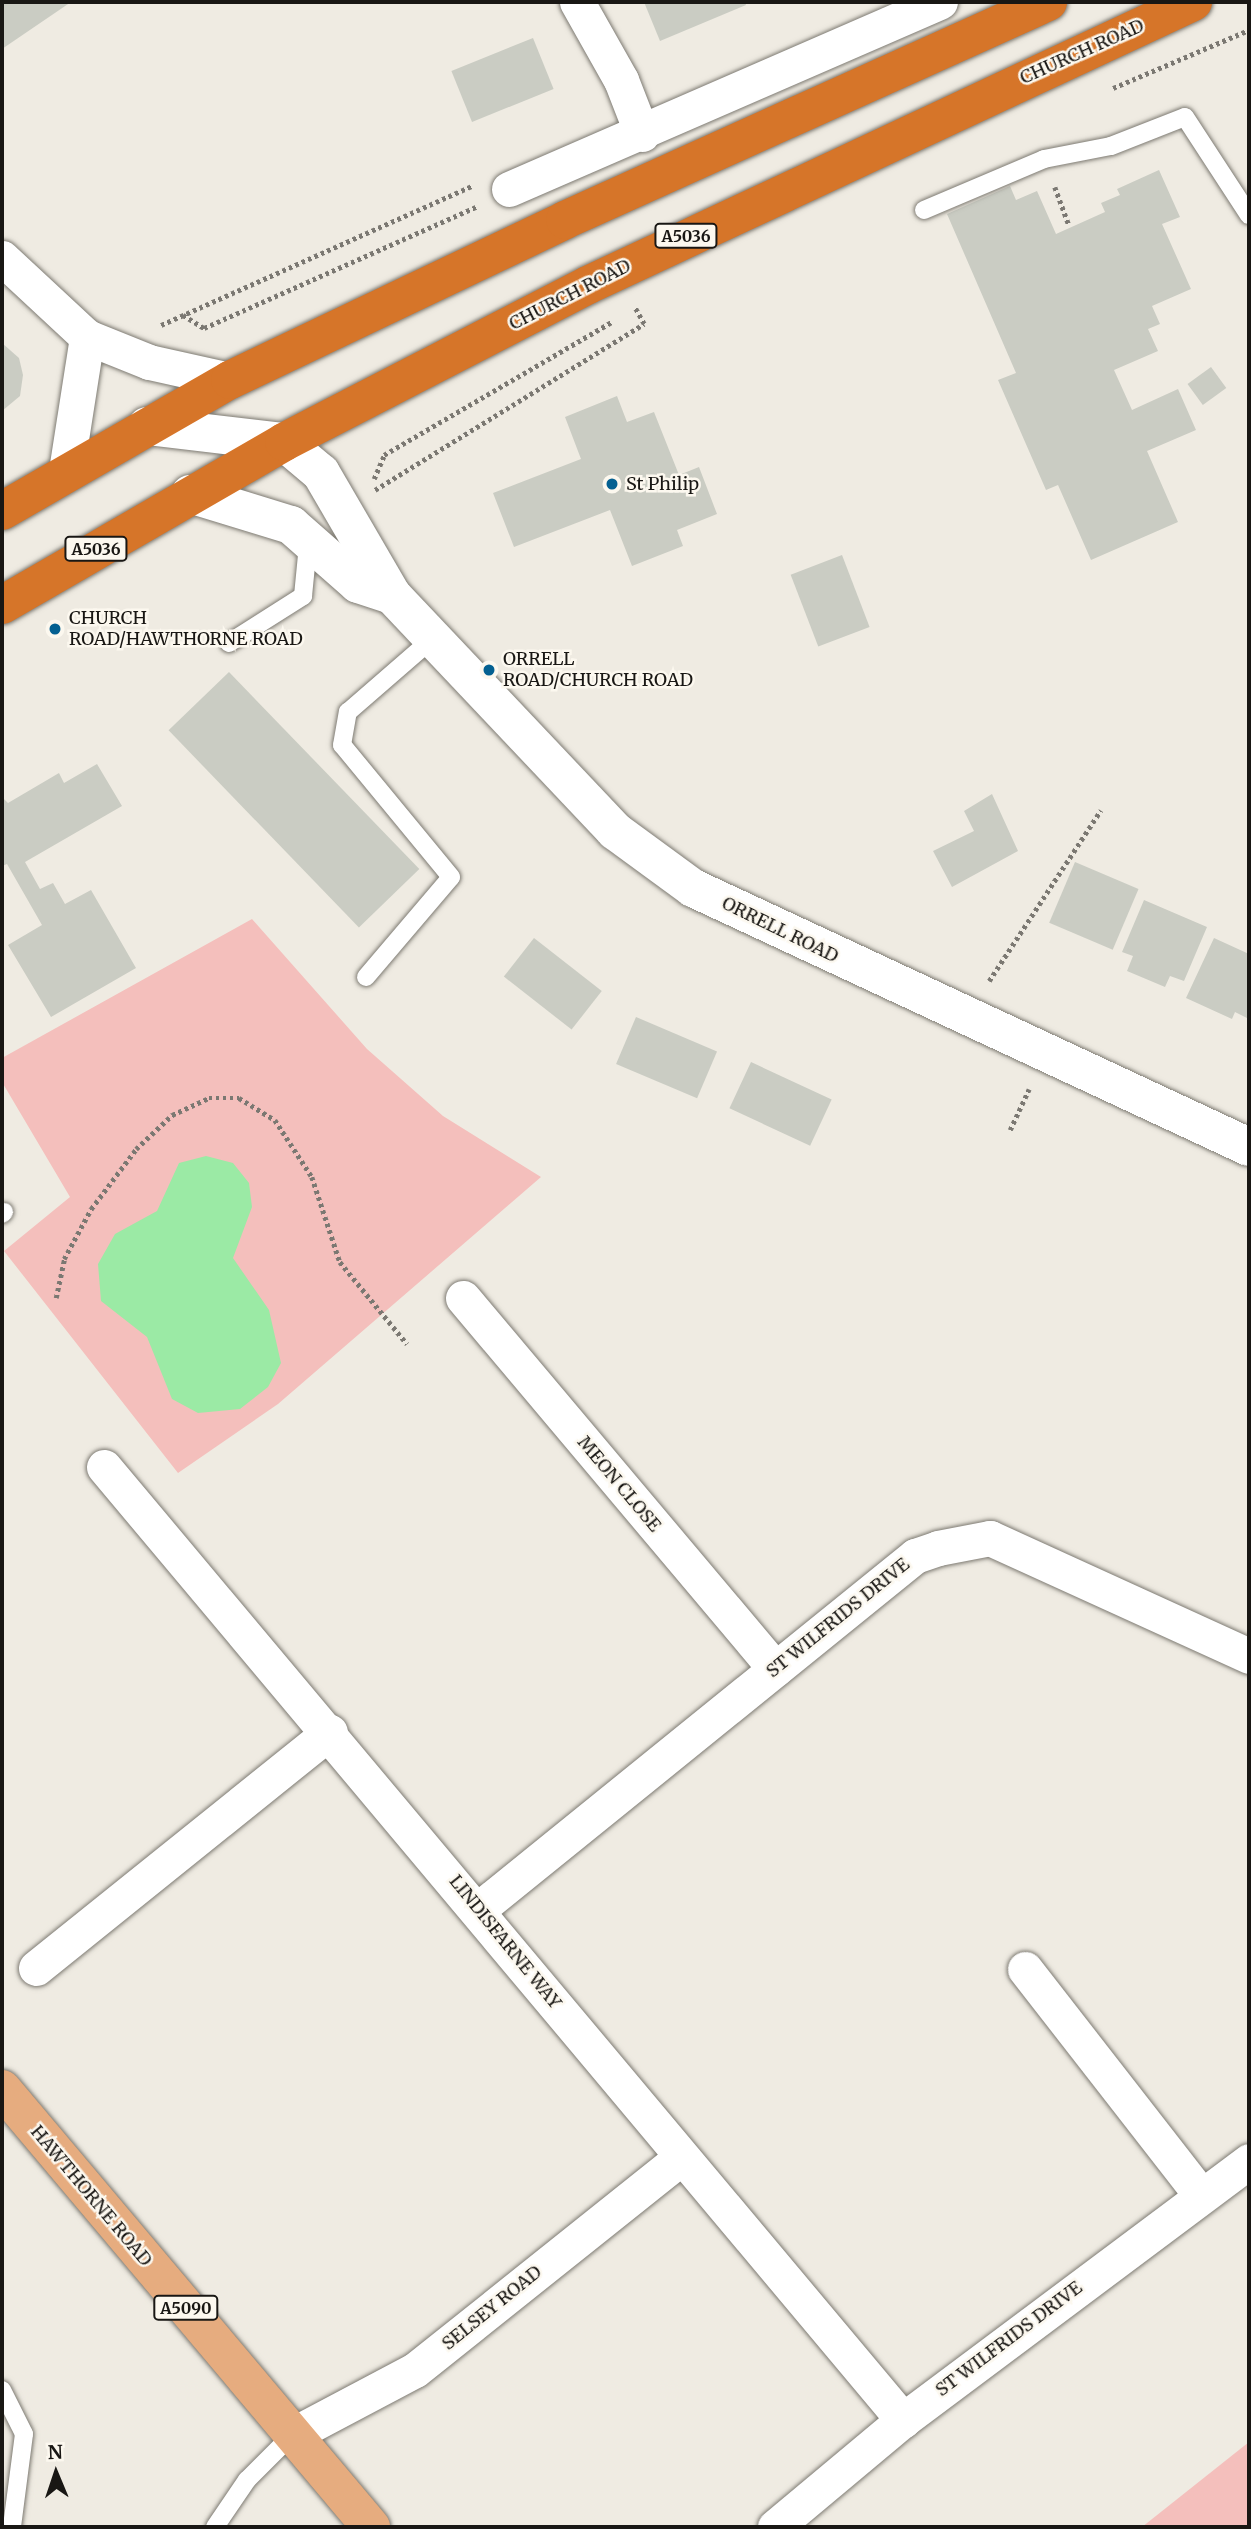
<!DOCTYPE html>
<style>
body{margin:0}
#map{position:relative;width:1251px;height:2529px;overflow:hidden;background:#efebe2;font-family:Merriweather,serif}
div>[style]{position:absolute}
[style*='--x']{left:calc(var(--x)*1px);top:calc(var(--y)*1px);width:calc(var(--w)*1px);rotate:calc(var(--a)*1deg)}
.green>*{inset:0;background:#f4bfbc}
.water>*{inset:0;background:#9beaa5}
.building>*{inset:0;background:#caccc3;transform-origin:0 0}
.path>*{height:4.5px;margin-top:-2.25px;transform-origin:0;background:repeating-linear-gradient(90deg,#7b7872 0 3.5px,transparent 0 7px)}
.roads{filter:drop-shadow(0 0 2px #7d7a72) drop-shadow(0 0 2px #7d7a72)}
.lane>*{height:18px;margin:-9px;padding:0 9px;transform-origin:9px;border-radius:9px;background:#fff}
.street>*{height:35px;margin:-17.5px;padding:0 17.5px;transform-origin:17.5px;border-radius:17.5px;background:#fff}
.secondary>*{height:38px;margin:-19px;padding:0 19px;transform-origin:19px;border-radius:19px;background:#fff}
.primary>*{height:38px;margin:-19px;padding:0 19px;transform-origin:19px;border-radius:19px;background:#e6ac7f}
.highway>*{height:38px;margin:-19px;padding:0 19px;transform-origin:19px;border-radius:19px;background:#d67529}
.dots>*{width:19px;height:19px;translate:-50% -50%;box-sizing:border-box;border:4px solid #fcf8ef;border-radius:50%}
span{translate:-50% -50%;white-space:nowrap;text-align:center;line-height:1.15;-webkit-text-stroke:5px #fcf8ef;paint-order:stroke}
.shield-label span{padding:2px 5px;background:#fcf8ef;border:2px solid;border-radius:5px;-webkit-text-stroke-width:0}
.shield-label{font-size:16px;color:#191714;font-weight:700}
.street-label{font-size:18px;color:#191714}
.poi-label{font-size:18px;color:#191714}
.left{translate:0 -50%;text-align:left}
.frame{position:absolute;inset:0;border:4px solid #191714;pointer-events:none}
.north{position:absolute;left:21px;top:2438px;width:70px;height:70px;-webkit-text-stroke:5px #fcf8ef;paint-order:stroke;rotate:358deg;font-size:19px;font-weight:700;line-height:28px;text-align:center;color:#191714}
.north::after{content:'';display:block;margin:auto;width:24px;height:32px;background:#191714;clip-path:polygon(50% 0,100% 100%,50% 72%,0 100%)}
</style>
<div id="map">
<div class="green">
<div style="clip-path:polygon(252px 919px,367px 1049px,443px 1116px,541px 1177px,278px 1404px,178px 1473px,4px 1251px,70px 1197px,2px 1082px,2px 1058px)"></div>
<div style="clip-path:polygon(1249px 2442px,1249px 2527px,1142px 2527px)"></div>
</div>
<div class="water">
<div style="clip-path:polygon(206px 1156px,233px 1163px,249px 1183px,252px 1207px,233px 1258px,269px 1310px,281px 1363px,268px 1387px,240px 1409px,198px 1413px,172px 1399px,147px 1337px,101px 1301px,98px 1264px,115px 1234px,157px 1211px,179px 1163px)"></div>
</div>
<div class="building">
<div style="clip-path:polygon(2px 2px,71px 2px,2px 49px)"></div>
<div style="clip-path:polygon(644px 2px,745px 2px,746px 5px,660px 41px)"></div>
<div style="left:533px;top:38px;width:55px;height:88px;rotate:68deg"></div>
<div style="clip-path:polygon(1159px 170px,1180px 217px,1162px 224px,1191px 289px,1152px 306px,1160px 324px,1148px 329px,1158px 351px,1114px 370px,1132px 410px,1178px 389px,1196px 430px,1147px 451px,1178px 522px,1091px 560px,1058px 485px,1046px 490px,998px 380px,1016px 373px,947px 214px,1010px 186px,1016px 200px,1037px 191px,1056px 234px,1105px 212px,1101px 203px,1120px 195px,1117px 189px)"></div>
<div style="clip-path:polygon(2px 343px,19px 358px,23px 375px,20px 396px,2px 411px)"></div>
<div style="left:1211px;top:367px;width:26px;height:29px;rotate:54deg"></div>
<div style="clip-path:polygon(617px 396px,627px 422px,654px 412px,679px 475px,699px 467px,717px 514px,677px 530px,683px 546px,632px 566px,610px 510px,514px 547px,493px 493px,581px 459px,565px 417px)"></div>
<div style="left:842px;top:555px;width:77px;height:55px;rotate:69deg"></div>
<div style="left:229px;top:672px;width:274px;height:84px;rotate:46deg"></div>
<div style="clip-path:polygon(97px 764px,122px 806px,25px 862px,40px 889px,53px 883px,65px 904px,91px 890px,136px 968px,51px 1017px,8px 945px,42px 925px,7px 864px,2px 866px,2px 797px,8px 803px,59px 773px,64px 783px)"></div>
<div style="clip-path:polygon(992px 794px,1018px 851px,952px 887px,933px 851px,974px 831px,964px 811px)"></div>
<div style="left:1075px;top:862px;width:69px;height:66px;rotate:23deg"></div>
<div style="clip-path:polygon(1144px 900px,1207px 927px,1184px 981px,1170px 976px,1165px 987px,1127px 971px,1133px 956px,1122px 952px)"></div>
<div style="left:534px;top:938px;width:86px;height:49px;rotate:38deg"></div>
<div style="clip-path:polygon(1214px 938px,1249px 954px,1249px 1019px,1235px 1012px,1232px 1019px,1186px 998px)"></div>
<div style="left:636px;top:1017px;width:88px;height:51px;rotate:23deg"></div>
<div style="left:751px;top:1062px;width:89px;height:51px;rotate:25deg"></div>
</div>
<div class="path">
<div style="--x:1113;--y:88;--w:148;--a:-23.1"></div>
<div style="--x:1055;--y:187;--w:40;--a:69.8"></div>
<div style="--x:183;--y:315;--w:25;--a:32"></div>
<div style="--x:204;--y:328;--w:298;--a:-24"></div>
<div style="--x:161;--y:325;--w:341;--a:-24.1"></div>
<div style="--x:374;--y:479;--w:26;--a:-67"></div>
<div style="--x:384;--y:455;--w:265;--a:-30.3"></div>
<div style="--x:375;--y:490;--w:316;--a:-31.7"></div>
<div style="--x:644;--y:324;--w:18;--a:-119"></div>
<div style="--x:989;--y:981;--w:204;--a:-56.8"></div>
<div style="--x:1010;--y:1130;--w:45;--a:-65.1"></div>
<div style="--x:56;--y:1298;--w:40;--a:-78"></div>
<div style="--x:64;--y:1259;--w:57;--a:-61.6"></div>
<div style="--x:91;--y:1209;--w:75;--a:-53.1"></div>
<div style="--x:136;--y:1149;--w:50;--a:-43.4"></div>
<div style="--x:172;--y:1115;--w:41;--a:-24.7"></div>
<div style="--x:209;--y:1098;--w:30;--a:0"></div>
<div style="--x:239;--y:1098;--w:42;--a:31.4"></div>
<div style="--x:275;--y:1120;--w:68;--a:57"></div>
<div style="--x:312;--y:1177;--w:89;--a:71.8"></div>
<div style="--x:340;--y:1262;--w:106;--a:50.7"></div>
</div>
<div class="roads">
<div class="lane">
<div style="--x:924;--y:210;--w:130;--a:-23"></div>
<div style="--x:1044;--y:159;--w:68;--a:-11"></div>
<div style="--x:1111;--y:146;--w:79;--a:-21.4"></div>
<div style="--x:1185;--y:117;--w:117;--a:56.9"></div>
<div style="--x:229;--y:643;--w:88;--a:-32.4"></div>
<div style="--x:303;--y:596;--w:51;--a:-84.4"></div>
<div style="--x:366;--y:977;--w:131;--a:-49.6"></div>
<div style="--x:451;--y:877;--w:171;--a:-129.5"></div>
<div style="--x:342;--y:745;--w:34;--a:-80"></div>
<div style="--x:348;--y:712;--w:111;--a:-41"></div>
<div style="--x:2;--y:1214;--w:3;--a:-45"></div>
<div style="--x:2;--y:2390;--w:49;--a:63.4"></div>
<div style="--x:24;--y:2434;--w:94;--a:97.4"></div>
<div style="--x:215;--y:2527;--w:57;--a:-55.8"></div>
<div style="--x:247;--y:2480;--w:64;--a:-45"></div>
</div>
<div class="street">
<div style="--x:577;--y:2;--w:90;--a:60.6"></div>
<div style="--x:621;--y:80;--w:58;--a:68.7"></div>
<div style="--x:509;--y:189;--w:470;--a:-23.5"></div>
<div style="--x:2;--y:258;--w:116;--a:42.9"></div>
<div style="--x:87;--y:337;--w:67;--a:22"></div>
<div style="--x:149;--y:362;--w:83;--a:12.5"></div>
<div style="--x:66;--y:471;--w:136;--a:-81.1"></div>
<div style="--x:463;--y:1298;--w:485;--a:49.9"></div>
<div style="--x:104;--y:1467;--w:1244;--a:50.02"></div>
<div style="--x:480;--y:1908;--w:560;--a:-38.98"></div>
<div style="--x:915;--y:1556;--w:24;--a:-19"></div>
<div style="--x:938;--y:1548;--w:53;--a:-10.9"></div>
<div style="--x:990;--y:1538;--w:285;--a:24.5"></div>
<div style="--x:36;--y:1968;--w:377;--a:-38.8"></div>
<div style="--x:1025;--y:1969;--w:285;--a:52.1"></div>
<div style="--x:292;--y:2435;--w:139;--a:-27.9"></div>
<div style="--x:415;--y:2370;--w:337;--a:-38.6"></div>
<div style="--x:775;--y:2527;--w:167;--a:-39.9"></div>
<div style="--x:903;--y:2420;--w:432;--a:-36.8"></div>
</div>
<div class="secondary">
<div style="--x:147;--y:426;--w:138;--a:6.7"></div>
<div style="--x:284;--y:442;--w:48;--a:40"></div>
<div style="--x:321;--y:473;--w:141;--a:59.8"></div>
<div style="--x:392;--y:595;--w:325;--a:46.6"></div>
<div style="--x:615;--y:831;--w:97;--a:36.2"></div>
<div style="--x:693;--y:888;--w:613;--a:24.98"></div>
<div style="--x:190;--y:494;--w:106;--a:17.1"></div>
<div style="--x:291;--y:525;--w:89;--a:41.4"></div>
<div style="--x:358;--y:584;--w:36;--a:18"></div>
</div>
<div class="primary">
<div style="--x:2;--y:2089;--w:573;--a:49.89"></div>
</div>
<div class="highway">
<div style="--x:2;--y:511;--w:263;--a:-29.9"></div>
<div style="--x:230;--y:380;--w:371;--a:-25.5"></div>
<div style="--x:565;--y:220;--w:530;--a:-24.29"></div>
<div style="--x:2;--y:605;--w:326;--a:-30"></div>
<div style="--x:284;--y:442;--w:342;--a:-27.3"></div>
<div style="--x:588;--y:285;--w:668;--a:-25.07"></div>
</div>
</div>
<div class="dots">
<div style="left:612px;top:484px;background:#046091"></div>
<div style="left:55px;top:629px;background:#046091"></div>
<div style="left:489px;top:670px;background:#046091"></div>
</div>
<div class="shield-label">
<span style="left:686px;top:236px">A5036</span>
<span style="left:96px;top:549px">A5036</span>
<span style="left:186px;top:2308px">A5090</span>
</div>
<div class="street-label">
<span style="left:1082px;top:52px;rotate:-24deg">CHURCH ROAD</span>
<span style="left:570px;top:295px;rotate:-27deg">CHURCH ROAD</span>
<span style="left:780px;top:930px;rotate:26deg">ORRELL ROAD</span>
<span style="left:619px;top:1484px;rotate:50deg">MEON CLOSE</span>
<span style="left:838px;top:1618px;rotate:-39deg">ST WILFRIDS DRIVE</span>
<span style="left:505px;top:1942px;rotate:51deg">LINDISFARNE WAY</span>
<span style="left:91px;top:2196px;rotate:50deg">HAWTHORNE ROAD</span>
<span style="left:492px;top:2308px;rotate:-39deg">SELSEY ROAD</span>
<span style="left:1009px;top:2339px;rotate:-37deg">ST WILFRIDS DRIVE</span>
</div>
<div class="poi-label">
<span class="left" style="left:626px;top:484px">St Philip</span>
<span class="left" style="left:69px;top:629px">CHURCH<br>ROAD/HAWTHORNE ROAD</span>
<span class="left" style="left:503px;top:670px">ORRELL<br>ROAD/CHURCH ROAD</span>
</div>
<div class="frame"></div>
<div class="north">N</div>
</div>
